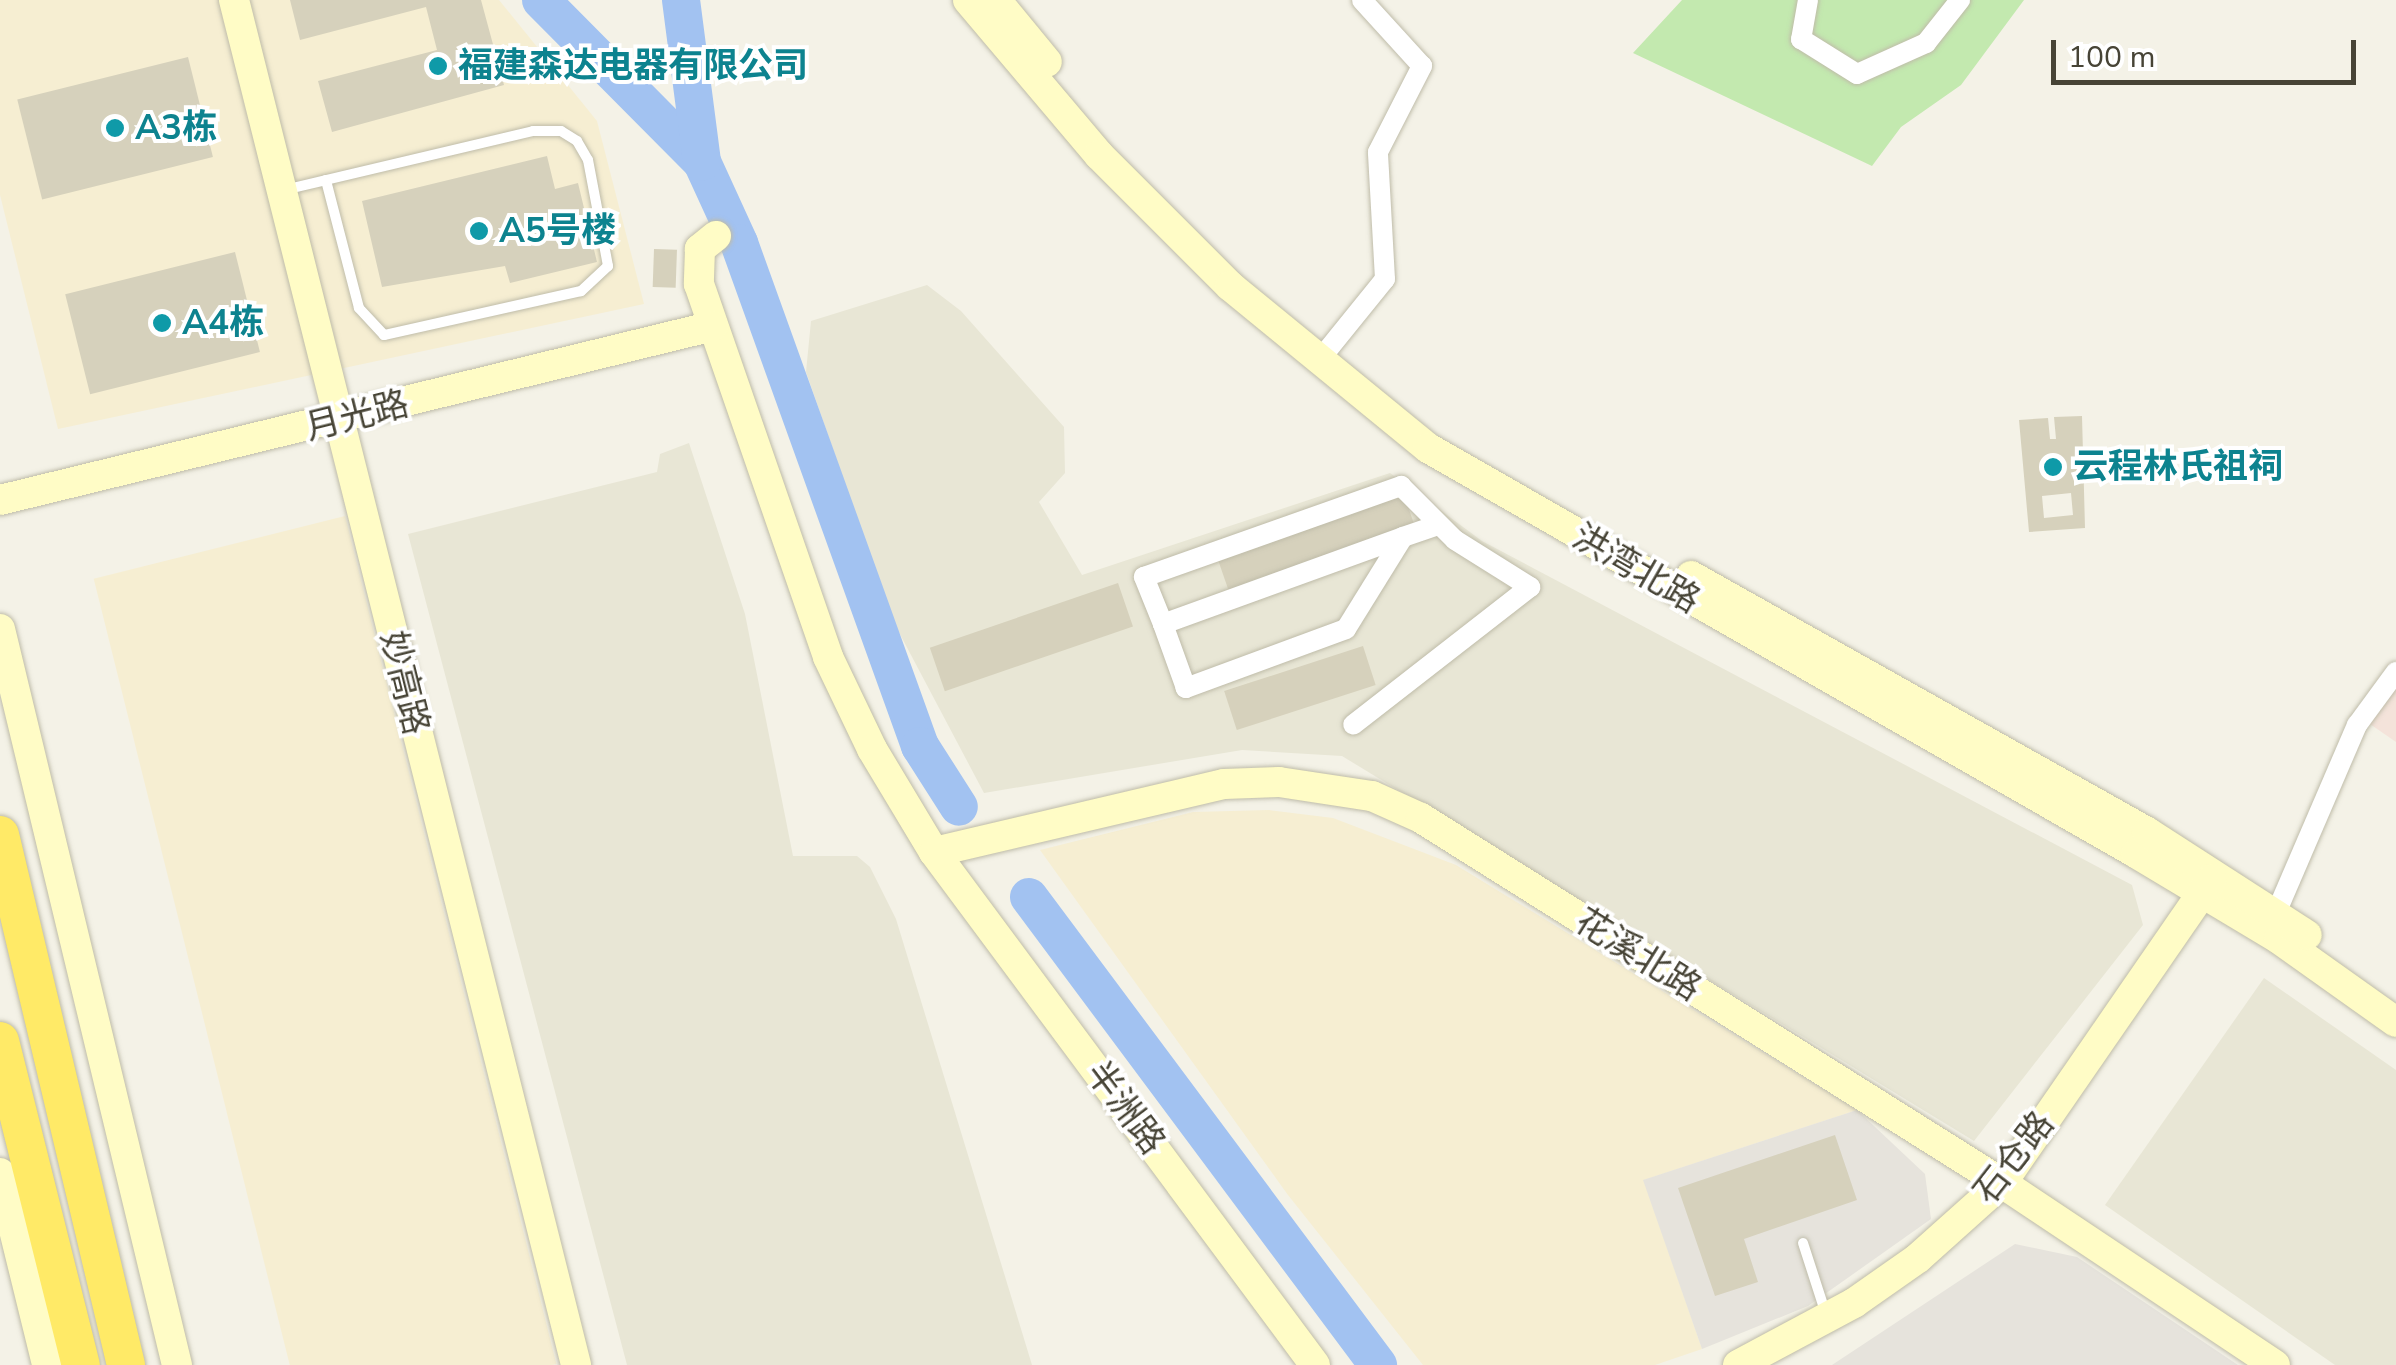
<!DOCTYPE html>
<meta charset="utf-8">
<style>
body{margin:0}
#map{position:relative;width:2396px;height:1365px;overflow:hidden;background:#f4f2e7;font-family:"Nunito Sans","Noto Sans SC",sans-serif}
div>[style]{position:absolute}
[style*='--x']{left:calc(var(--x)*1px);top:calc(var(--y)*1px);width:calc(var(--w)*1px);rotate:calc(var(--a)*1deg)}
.residential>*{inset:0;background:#e8e6d5}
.commercial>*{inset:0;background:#f6eed2;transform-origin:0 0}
.industrial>*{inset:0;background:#e6e3dc}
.medical>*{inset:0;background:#f4e3da}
.green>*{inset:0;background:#c3e9af}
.river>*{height:38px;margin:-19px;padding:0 19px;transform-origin:19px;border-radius:19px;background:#a2c2f1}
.building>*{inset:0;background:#d6d1bc;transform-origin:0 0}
.roads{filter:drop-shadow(0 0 2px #bfbca9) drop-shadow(0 0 2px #bfbca9)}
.lane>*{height:10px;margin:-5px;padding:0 5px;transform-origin:5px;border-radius:5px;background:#fff}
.street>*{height:20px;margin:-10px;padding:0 10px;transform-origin:10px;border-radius:10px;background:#fff}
.secondary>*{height:30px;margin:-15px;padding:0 15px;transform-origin:15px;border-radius:15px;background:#fffcc6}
.highway>*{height:38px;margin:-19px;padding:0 19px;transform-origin:19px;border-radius:19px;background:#ffea67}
.dots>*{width:28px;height:28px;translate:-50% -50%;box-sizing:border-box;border:5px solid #fff;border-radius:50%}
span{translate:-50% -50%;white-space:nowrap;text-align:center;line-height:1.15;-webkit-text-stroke:8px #fff;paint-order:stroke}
.culture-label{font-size:35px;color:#0d838f;font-weight:700}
.left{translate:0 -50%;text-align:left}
.street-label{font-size:35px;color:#474436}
.scale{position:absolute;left:2051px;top:40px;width:305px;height:45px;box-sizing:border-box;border:5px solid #474436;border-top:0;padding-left:12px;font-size:30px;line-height:35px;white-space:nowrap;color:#474436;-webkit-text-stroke:8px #fff;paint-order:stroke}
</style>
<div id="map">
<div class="residential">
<div style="clip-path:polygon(927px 285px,961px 311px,1064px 427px,1065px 473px,1039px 502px,1082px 575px,1390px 473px,1482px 541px,2132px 885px,2143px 925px,1974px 1141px,1342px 756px,1242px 750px,984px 793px,893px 621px,806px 372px,811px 321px)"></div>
<div style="clip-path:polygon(689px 443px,745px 614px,793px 856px,857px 856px,870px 867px,896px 919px,1032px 1365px,627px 1365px,408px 534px,657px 472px,660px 454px)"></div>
<div style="clip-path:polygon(2264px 978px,2396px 1070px,2396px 1365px,2335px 1365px,2105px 1205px)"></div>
</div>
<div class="commercial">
<div style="clip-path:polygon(0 0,499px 0,597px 121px,644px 304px,58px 429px,0 195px)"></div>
<div style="left:345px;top:516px;width:874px;height:259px;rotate:76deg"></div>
<div style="clip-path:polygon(1269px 810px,1333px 818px,1456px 865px,1857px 1110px,1644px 1180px,1702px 1349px,1655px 1365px,1423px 1365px,1288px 1195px,1040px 850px,1193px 812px)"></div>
</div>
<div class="industrial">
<div style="clip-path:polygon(1857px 1110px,1925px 1174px,1931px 1219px,1808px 1306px,1702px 1349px,1643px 1180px)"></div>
<div style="clip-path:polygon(2015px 1244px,2077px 1257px,2238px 1365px,1832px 1365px)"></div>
</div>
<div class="medical">
<div style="clip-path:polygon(2396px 687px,2396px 742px,2367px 722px)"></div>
</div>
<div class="green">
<div style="clip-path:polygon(1682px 0,2024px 0,1961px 85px,1901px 127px,1872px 166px,1633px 53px)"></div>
</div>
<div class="river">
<div style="--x:541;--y:0;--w:228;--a:45.2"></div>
<div style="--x:702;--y:162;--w:89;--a:65.4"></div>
<div style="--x:739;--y:243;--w:535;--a:70.21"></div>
<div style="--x:920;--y:746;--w:72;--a:57.4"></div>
<div style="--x:681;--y:0;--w:163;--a:82.6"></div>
<div style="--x:1029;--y:897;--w:584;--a:53.29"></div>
</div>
<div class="building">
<div style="clip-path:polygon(290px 0,481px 0,504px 85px,332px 132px,318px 81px,437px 50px,426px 7px,300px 40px)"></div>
<div style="left:188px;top:57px;width:103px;height:176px;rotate:76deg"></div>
<div style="clip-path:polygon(547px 156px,555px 189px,578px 183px,597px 262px,510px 283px,505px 266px,382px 287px,362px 201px)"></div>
<div style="left:654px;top:249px;width:23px;height:38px;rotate:2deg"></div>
<div style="left:235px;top:252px;width:103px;height:175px;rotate:76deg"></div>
<div style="clip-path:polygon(evenodd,2082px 416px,2085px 528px,2029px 532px,2019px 420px,2048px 418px,2050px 439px,2056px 439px,2054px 417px,2082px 416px,2071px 493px,2073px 515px,2044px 518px,2042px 496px,2071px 493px)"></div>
<div style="left:1402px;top:489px;width:43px;height:197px;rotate:71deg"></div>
<div style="left:1118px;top:583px;width:46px;height:199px;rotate:71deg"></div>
<div style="left:1363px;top:646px;width:41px;height:146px;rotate:72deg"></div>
<div style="clip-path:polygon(1835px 1135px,1857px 1200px,1744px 1239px,1758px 1282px,1715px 1296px,1678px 1188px)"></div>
</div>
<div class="roads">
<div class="lane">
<div style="--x:284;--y:190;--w:43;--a:-13.4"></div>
<div style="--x:326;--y:180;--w:213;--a:-13.3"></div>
<div style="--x:533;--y:131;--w:28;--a:0"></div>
<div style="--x:561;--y:131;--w:19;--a:32"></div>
<div style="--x:577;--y:141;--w:22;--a:60"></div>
<div style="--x:588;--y:160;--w:108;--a:79.3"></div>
<div style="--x:608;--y:266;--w:37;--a:137"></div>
<div style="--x:581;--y:291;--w:202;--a:167.4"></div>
<div style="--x:384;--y:335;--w:37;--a:-133"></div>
<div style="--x:359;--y:308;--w:132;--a:-104.5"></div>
<div style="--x:1803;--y:1243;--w:75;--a:72.1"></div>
</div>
<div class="street">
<div style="--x:1808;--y:0;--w:40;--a:100"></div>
<div style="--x:1801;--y:39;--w:66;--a:32"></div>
<div style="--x:1857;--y:74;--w:76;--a:-24.2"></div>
<div style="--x:1926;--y:43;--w:55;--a:-51.7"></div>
<div style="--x:1317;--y:363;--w:108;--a:-51"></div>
<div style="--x:1385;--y:279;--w:127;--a:-93.2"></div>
<div style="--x:1378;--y:152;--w:97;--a:-62.9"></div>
<div style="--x:1422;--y:66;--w:89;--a:-132.3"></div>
<div style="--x:1403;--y:537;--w:108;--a:121.8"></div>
<div style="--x:1346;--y:629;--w:171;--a:159.8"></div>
<div style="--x:1186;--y:688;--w:68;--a:-109.8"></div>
<div style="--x:1163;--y:624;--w:255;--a:-19.9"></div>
<div style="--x:1403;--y:537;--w:37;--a:-19"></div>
<div style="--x:1163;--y:624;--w:51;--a:-112"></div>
<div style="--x:1144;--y:577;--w:273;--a:-19.5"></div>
<div style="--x:1401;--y:486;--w:76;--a:45"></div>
<div style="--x:1455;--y:540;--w:89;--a:32.1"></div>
<div style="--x:1530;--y:587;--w:224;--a:142.1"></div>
<div style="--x:2276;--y:913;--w:205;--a:-66.7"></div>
<div style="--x:2357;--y:725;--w:66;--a:-53.7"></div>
</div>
<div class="secondary">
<div style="--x:234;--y:0;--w:1407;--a:75.93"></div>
<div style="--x:968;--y:0;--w:203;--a:49.8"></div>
<div style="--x:1099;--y:155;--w:185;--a:45"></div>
<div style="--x:1230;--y:286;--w:256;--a:39.3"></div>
<div style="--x:1428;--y:448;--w:816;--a:29.77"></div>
<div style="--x:2136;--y:853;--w:167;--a:31"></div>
<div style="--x:2279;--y:939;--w:143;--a:35.4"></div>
<div style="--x:996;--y:0;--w:80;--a:50.6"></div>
<div style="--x:716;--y:236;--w:21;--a:141"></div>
<div style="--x:700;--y:249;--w:35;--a:92"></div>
<div style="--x:699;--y:284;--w:395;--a:70.9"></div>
<div style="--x:828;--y:657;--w:102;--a:64.4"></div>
<div style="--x:872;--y:749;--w:120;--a:59"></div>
<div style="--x:934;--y:852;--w:639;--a:53.4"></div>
<div style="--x:0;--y:500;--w:734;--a:-13.71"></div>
<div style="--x:1691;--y:576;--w:523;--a:29.31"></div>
<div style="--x:2147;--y:832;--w:190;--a:32.8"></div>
<div style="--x:0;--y:629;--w:757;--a:76.48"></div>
<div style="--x:934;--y:852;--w:298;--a:-13.2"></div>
<div style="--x:1224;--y:784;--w:55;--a:-2.1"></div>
<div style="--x:1279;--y:782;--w:94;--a:8.6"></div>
<div style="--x:1372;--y:796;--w:54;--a:24.2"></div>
<div style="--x:1421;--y:818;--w:686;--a:32.14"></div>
<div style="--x:2002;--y:1183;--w:328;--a:33.7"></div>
<div style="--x:0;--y:1173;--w:198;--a:76.2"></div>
<div style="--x:1738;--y:1365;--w:132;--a:-28.1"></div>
<div style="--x:1854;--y:1303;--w:78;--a:-35.1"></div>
<div style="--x:1918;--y:1258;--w:113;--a:-41.8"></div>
<div style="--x:2002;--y:1183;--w:369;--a:-55.4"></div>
</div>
<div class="highway">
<div style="--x:0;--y:835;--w:545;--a:76.63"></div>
<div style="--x:0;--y:1041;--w:334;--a:76"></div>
</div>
</div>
<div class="dots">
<div style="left:438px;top:66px;background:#0f9aa8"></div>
<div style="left:115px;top:128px;background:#0f9aa8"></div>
<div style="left:479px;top:231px;background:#0f9aa8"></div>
<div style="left:162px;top:323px;background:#0f9aa8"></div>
<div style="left:2053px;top:467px;background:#0f9aa8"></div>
</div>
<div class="culture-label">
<span class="left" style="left:458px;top:66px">福建森达电器有限公司</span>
<span class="left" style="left:135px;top:128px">A3栋</span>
<span class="left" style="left:499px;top:231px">A5号楼</span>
<span class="left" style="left:182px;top:323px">A4栋</span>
<span class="left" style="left:2073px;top:467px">云程林氏祖祠</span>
</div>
<div class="street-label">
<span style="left:357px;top:416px;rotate:-14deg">月光路</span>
<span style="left:1636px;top:569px;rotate:30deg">洪湾北路</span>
<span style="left:404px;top:683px;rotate:76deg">妙高路</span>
<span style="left:1638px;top:955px;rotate:32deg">花溪北路</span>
<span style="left:1125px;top:1108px;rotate:53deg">半洲路</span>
<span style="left:2014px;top:1158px;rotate:-52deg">石仓路</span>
</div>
<div class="scale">100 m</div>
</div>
